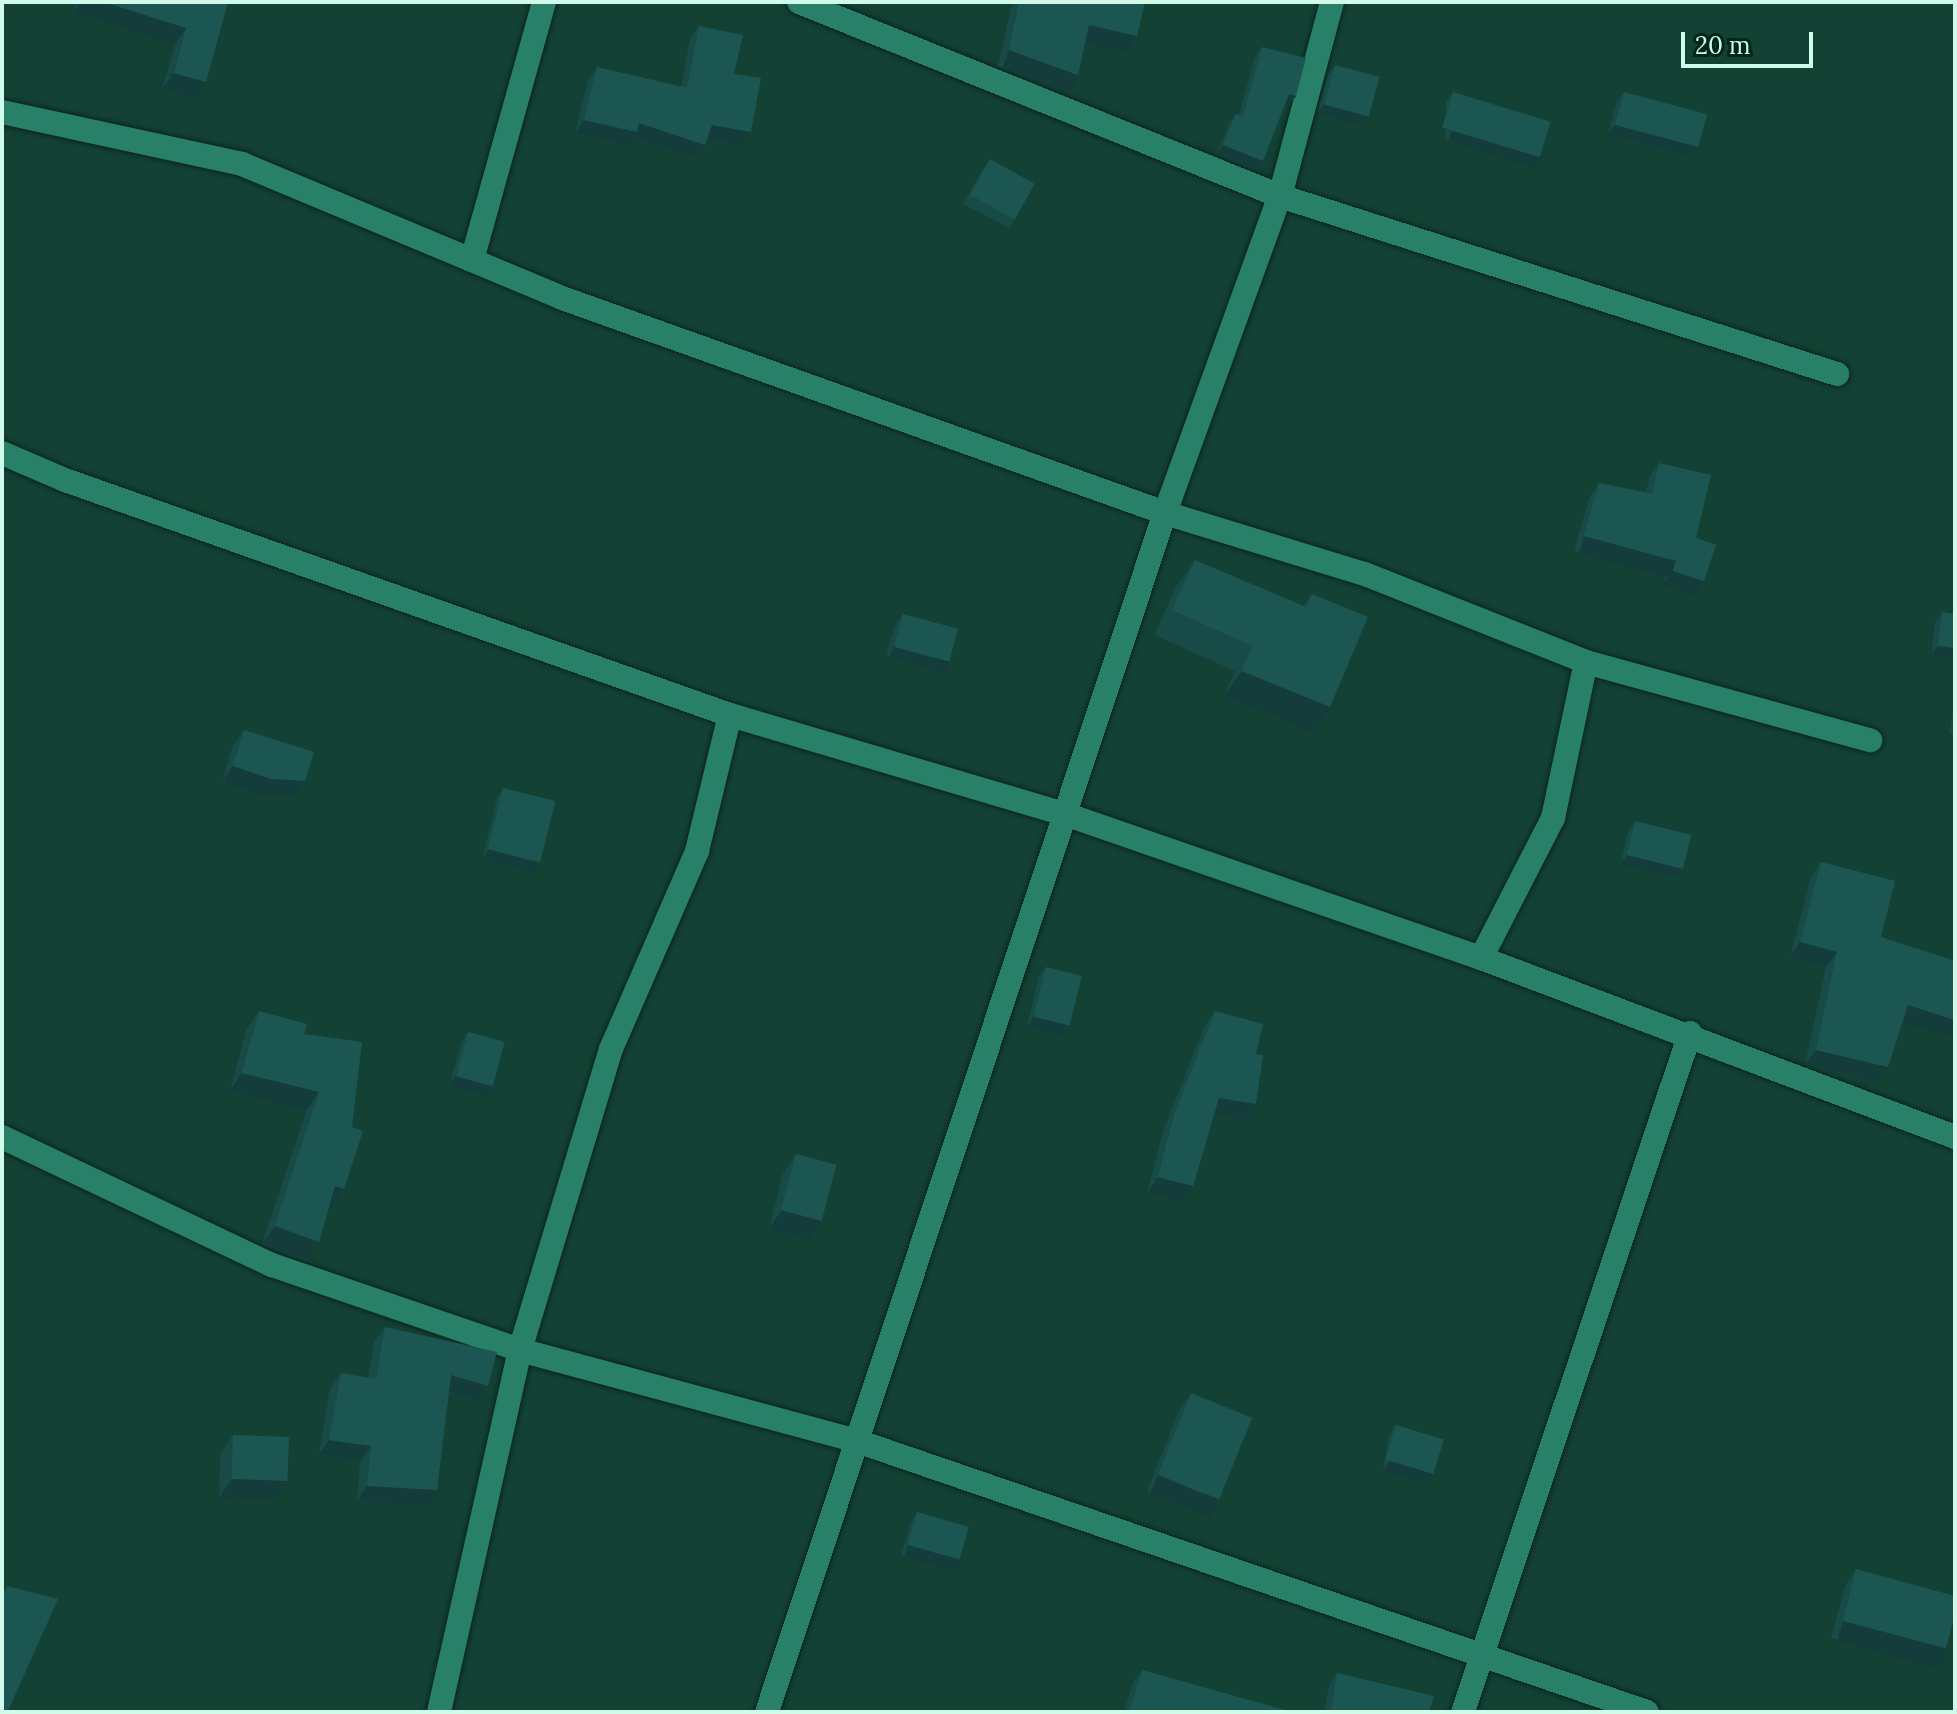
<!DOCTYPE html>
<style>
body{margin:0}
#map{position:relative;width:1957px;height:1714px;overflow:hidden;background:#134134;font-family:Lora,serif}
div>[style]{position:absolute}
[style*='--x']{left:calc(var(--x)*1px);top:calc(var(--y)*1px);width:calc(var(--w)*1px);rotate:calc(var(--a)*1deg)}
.roads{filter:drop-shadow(0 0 2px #0a241d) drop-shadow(0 0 2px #0a241d)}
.minor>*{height:24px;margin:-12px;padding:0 12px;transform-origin:12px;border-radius:12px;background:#298069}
.wall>*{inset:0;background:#184a47}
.shaded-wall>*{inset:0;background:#143c3a;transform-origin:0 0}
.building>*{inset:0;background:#1c5653;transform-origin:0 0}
span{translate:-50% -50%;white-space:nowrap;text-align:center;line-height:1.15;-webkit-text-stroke:6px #01261c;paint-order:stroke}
.frame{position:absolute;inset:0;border:4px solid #d2faeb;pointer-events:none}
.scale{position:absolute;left:1681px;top:32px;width:132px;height:36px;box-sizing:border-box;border:4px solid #d2faeb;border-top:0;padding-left:10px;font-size:24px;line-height:28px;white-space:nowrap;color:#d2faeb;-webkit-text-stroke:6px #01261c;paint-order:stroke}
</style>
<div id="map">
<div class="roads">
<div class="minor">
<div style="--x:799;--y:2;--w:519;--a:21.97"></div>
<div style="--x:1280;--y:196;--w:585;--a:17.72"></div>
<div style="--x:2;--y:112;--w:246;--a:12.2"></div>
<div style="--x:242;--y:164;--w:347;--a:22.7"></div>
<div style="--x:562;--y:298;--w:640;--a:19.62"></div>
<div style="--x:1165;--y:513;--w:209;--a:17"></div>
<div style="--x:1365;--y:574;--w:238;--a:21.7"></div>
<div style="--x:1586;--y:662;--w:295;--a:15.4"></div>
<div style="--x:472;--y:260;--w:268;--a:-74.4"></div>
<div style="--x:2;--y:453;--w:69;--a:23.2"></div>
<div style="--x:65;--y:480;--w:705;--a:19.46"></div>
<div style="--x:730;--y:715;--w:349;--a:16.5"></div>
<div style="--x:1065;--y:814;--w:440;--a:19.1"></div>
<div style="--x:1481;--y:958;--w:507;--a:20.69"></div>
<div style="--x:1481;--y:958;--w:157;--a:-62.8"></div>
<div style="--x:1553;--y:818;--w:159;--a:-78.1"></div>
<div style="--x:2;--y:1137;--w:299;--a:25.4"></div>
<div style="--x:272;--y:1265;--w:262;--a:18.9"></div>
<div style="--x:520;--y:1350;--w:346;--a:15.1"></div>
<div style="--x:854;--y:1440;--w:838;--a:18.93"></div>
<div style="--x:439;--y:1712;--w:371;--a:-77.4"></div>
<div style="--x:520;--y:1350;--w:314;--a:-73.2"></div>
<div style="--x:611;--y:1049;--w:216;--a:-66.5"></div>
<div style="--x:697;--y:851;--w:140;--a:-76.4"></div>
<div style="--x:767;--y:1712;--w:1263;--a:-71.64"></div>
<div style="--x:1165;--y:513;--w:337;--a:-70.1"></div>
<div style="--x:1280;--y:196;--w:201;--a:-75"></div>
<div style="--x:1463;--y:1712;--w:716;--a:-71.51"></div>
</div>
</div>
<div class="wall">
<div style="clip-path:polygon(77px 2px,228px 2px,195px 98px,162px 89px,175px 45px,74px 12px)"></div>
<div style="clip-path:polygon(1014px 2px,1145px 2px,1137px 36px,1126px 52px,1085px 42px,1078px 75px,1067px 91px,998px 66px,1011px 7px)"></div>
<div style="clip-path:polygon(699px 26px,734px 74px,741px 145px,707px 139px,696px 158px,634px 137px,628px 145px,575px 133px,588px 80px,597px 67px,681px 87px,690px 39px)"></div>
<div style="clip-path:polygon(1262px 47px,1296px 96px,1289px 105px,1285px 104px,1256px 170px,1217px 154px,1229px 123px,1236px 114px,1239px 115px,1255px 56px)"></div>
<div style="clip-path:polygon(1335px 65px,1368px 116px,1361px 126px,1318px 113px,1328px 75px)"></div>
<div style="clip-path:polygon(1453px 92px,1533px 167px,1445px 139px,1446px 101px)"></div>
<div style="clip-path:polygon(1624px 92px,1698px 147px,1691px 157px,1608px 134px,1617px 101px)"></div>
<div style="clip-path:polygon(990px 159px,1016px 219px,1009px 228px,963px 204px,983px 169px)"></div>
<div style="clip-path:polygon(1659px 463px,1696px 538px,1704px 581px,1694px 596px,1662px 585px,1666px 576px,1574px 551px,1589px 498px,1599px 483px,1646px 492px,1649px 478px)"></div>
<div style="clip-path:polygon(1195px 560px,1303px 606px,1312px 594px,1312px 732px,1224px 696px,1235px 671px,1154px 635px,1177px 585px)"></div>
<div style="clip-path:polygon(1942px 612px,1955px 659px,1931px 655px,1935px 622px)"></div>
<div style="clip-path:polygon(903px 614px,941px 672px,886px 655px,896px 623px)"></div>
<div style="clip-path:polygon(1955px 703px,1955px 735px,1949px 733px)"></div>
<div style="clip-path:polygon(244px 730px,293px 797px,260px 795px,222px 782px,232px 747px)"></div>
<div style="clip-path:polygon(503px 788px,533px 873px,482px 859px,497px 798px)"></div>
<div style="clip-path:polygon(1635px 821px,1677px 877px,1620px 865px,1628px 831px)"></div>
<div style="clip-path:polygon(1821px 862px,1881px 937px,1955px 961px,1955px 1039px,1903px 1021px,1877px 1082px,1805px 1064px,1826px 967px,1790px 957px,1811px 877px)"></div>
<div style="clip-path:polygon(1046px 967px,1070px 1026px,1063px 1036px,1027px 1027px,1039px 976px)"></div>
<div style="clip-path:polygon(259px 1011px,304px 1034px,344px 1189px,331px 1207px,329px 1207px,306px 1261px,262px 1244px,306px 1111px,230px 1091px,246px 1030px)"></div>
<div style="clip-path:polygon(1215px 1011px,1256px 1054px,1246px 1119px,1214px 1115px,1193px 1186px,1182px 1202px,1147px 1193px,1163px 1131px,1204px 1027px)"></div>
<div style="clip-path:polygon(468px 1032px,493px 1086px,487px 1096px,449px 1086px,462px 1041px)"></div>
<div style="clip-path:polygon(796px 1154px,809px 1240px,769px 1229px,783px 1173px)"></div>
<div style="clip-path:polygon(385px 1327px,478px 1400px,449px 1393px,427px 1505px,357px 1501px,360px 1461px,319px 1454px,330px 1388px,341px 1373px,368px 1378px,374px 1342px)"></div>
<div style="clip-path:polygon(1191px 1393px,1207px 1516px,1147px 1491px,1179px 1410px)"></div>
<div style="clip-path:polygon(1396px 1425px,1434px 1473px,1427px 1483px,1383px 1471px,1389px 1435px)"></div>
<div style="clip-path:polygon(233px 1435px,275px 1500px,219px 1498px,220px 1454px)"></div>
<div style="clip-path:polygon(917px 1512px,953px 1570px,901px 1555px,911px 1522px)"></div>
<div style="clip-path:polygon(1856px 1569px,1946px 1648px,1934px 1665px,1831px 1638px,1845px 1586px)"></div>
<div style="clip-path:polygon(1142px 1670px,1292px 1712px,1124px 1712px,1133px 1682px)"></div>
<div style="clip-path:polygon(1337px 1673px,1429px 1712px,1324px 1712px,1329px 1685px)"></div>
</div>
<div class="shaded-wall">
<div style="clip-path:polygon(81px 2px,104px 2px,186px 28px,175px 45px,74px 12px)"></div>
<div style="clip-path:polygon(1089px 25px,1137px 36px,1126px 52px,1077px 41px)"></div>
<div style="left:1009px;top:50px;width:73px;height:19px;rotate:20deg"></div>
<div style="clip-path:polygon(174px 73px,206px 82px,195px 98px,162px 89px)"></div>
<div style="clip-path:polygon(1289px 94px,1296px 96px,1289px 105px,1283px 104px)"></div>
<div style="clip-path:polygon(1324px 104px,1368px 116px,1361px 126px,1318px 113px)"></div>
<div style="clip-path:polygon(584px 120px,639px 123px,705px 145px,696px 158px,634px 137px,628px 145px,575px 133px)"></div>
<div style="clip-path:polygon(712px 125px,751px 132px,741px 145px,703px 138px)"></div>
<div style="clip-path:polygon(1615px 125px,1698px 147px,1691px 157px,1608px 134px)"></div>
<div style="left:1452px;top:129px;width:92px;height:12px;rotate:18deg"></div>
<div style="clip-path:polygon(1223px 145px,1263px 161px,1256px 170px,1217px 154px)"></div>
<div style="left:1584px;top:536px;width:95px;height:18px;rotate:15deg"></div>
<div style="clip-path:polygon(1673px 571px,1704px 581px,1694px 596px,1662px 585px)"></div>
<div style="left:893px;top:646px;width:58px;height:11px;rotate:17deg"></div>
<div style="clip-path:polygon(1938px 646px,1955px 648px,1955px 659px,1931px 655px)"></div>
<div style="clip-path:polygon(1242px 671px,1330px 707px,1312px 732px,1224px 696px)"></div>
<div style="clip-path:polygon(233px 766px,305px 781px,293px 797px,260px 795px,222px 782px)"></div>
<div style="clip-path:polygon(489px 849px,540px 864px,533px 873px,482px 859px)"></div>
<div style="clip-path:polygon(1627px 855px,1684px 868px,1677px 877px,1620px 865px)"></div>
<div style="clip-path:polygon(1800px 942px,1837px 952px,1826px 967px,1790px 957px)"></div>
<div style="clip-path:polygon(1908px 1005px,1955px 1020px,1955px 1039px,1898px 1020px)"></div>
<div style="clip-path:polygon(1034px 1017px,1070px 1026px,1063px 1036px,1027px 1027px)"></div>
<div style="clip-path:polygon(1816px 1050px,1888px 1067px,1877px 1082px,1805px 1064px)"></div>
<div style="clip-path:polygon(242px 1073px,319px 1092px,306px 1111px,230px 1091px)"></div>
<div style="clip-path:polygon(455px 1076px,493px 1086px,487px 1096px,449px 1086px)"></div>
<div style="clip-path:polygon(1219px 1098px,1256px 1104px,1246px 1119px,1208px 1114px)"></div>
<div style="clip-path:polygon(1158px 1177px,1193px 1186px,1182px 1202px,1147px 1193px)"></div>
<div style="clip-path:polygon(335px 1186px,344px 1189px,331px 1207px,322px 1204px)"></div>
<div style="clip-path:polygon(782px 1210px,822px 1220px,809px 1240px,769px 1229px)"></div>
<div style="clip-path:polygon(275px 1226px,319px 1242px,306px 1261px,262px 1244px)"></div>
<div style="clip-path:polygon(451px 1375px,488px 1386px,478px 1400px,440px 1390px)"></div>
<div style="clip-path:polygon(329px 1440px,371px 1446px,360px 1461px,319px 1454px)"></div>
<div style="clip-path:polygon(1390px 1461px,1434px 1473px,1427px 1483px,1383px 1471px)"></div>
<div style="left:1158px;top:1475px;width:65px;height:19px;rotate:23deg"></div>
<div style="clip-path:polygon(232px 1479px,289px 1480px,275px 1500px,219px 1498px)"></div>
<div style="clip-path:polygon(367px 1486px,437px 1490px,427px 1505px,357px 1501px)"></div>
<div style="left:908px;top:1545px;width:54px;height:12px;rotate:16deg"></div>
<div style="left:1843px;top:1621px;width:106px;height:21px;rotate:15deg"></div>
</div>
<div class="building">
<div style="clip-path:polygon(104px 2px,228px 2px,206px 82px,174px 73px,186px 28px)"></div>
<div style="clip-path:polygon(1019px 2px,1145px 2px,1137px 36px,1089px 25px,1078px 75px,1009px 50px)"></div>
<div style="clip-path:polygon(699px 26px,743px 35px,734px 74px,761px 78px,751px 132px,712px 125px,705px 145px,639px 123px,637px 132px,584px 120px,597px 67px,687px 88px)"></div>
<div style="clip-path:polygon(1262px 47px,1306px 58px,1296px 96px,1289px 94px,1263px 161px,1223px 145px,1236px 114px,1243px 117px)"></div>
<div style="left:1335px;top:65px;width:46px;height:41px;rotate:15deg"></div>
<div style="left:1453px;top:92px;width:102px;height:37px;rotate:17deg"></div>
<div style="left:1624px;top:92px;width:86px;height:34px;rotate:15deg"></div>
<div style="left:990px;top:159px;width:51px;height:41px;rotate:29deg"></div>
<div style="clip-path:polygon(1659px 463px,1711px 475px,1696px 538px,1716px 545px,1704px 581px,1673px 571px,1676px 561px,1584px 536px,1599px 483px,1652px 494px)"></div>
<div style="clip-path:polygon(1195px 560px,1306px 607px,1312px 594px,1368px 617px,1330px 707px,1242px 671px,1252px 646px,1172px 610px)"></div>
<div style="clip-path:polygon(1942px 612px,1955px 614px,1955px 648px,1938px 646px)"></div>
<div style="left:903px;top:614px;width:57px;height:34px;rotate:15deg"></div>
<div style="clip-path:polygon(244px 730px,314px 752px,305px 781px,271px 779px,233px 766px)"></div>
<div style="left:503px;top:788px;width:54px;height:63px;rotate:14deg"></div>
<div style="left:1635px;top:821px;width:58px;height:35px;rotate:14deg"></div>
<div style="clip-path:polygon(1821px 862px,1895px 881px,1881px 937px,1955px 961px,1955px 1020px,1908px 1005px,1888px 1067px,1816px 1050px,1837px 952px,1800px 942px)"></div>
<div style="left:1046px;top:967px;width:37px;height:51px;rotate:14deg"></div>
<div style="clip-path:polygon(259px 1011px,307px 1024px,304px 1034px,362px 1042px,352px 1127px,363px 1131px,344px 1189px,335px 1186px,319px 1242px,275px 1226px,319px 1092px,242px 1073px)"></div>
<div style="clip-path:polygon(1215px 1011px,1263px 1024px,1256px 1054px,1263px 1055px,1256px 1104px,1219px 1098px,1193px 1186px,1158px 1177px,1174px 1115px)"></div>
<div style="left:468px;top:1032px;width:38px;height:46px;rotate:15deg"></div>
<div style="left:796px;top:1154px;width:42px;height:58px;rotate:15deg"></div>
<div style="clip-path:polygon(385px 1327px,497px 1352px,488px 1386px,451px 1375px,437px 1490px,367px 1486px,371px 1446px,329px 1440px,341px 1373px,376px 1379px)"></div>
<div style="left:1191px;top:1393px;width:66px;height:88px;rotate:22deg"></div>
<div style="left:1396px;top:1425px;width:50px;height:36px;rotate:17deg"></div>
<div style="left:233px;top:1435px;width:56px;height:44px;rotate:2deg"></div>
<div style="left:917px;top:1512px;width:54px;height:34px;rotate:16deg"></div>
<div style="clip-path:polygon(1856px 1569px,1955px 1596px,1955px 1615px,1946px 1648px,1843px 1621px)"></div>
<div style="clip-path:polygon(7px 1586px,58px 1599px,8px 1711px,2px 1708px,2px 1597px)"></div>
<div style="clip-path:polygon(1142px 1670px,1292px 1712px,1129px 1712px)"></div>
<div style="clip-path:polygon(1337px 1673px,1434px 1696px,1429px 1712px,1331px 1712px)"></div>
</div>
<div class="frame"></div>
<div class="scale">20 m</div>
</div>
